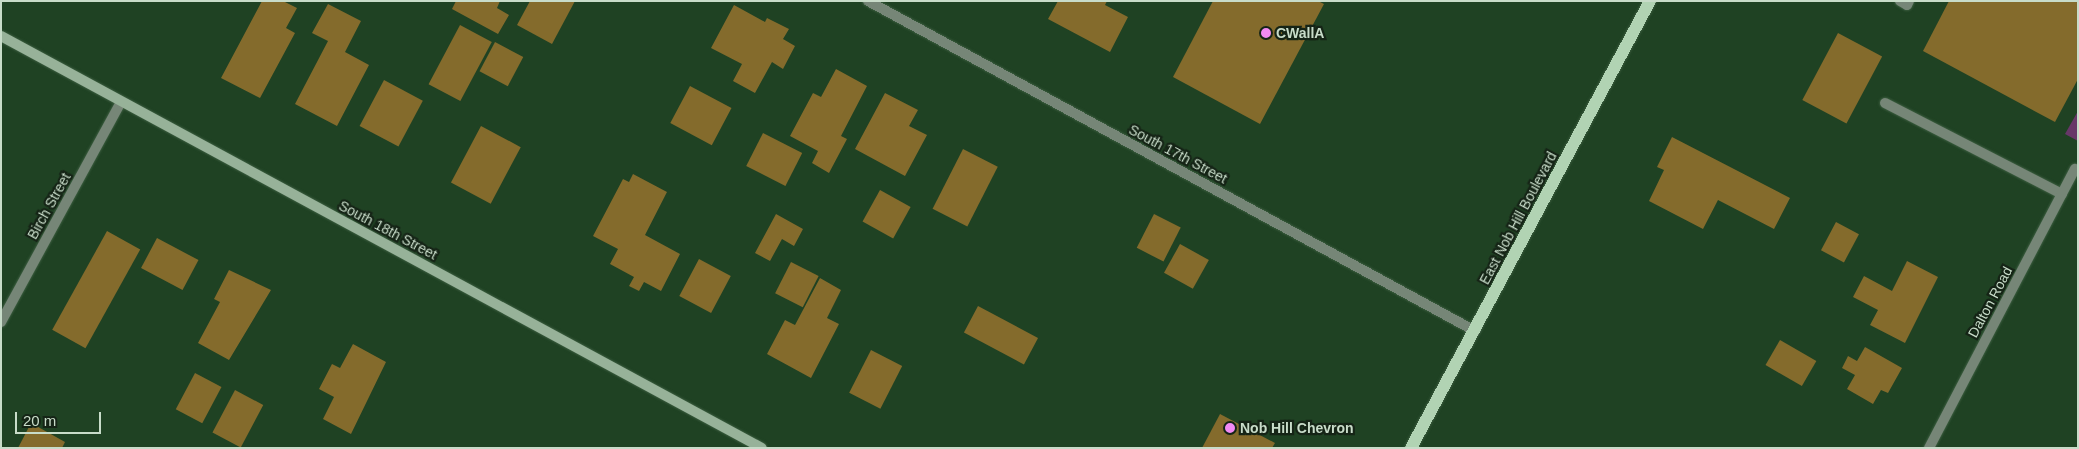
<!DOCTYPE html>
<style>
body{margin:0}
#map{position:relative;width:2079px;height:449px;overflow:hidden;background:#1f4223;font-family:Helvetica,sans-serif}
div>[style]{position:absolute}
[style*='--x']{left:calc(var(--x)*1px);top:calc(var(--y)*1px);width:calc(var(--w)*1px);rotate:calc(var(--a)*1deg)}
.green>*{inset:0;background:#673768}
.building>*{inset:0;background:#846b2c;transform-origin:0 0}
.roads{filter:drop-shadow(0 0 1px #3d5e41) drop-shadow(0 0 1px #3d5e41)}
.lane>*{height:10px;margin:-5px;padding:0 5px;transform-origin:5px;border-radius:5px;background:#768677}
.street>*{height:10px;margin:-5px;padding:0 5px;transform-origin:5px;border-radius:5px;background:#768677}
.secondary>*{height:10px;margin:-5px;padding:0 5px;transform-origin:5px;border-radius:5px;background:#97b299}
.primary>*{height:12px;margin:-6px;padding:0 6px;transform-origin:6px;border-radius:6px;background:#b1d3b3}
.dots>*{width:14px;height:14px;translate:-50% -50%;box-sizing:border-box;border:2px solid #152416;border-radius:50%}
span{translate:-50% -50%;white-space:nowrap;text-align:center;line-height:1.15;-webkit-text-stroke:4.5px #152416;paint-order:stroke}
.poi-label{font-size:14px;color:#c8dcc9;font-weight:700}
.left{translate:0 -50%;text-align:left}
.street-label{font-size:14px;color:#c8dcc9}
.frame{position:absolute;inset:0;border:2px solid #c8dcc9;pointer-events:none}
.scale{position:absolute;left:15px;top:412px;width:86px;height:22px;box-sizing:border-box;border:2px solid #c8dcc9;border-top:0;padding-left:6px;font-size:15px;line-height:18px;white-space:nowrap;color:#c8dcc9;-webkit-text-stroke:4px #152416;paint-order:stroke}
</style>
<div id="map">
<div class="green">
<div style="clip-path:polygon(2078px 111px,2078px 141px,2065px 134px)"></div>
</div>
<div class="building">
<div style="clip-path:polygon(262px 1px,283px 1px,297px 8px,286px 28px,295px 33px,260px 98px,221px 78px)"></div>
<div style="clip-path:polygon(456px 1px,500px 1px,497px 8px,509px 15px,498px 34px,452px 9px)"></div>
<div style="clip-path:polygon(530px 1px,575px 1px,552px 44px,517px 25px)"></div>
<div style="clip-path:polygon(1058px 1px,1107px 1px,1105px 5px,1128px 17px,1110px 52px,1048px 19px)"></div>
<div style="clip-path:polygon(1213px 1px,1318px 1px,1324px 4px,1260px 124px,1173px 77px)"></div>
<div style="clip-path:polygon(1949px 1px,2078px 1px,2078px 79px,2055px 122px,1923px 51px)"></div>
<div style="clip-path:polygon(328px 4px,361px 21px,345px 52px,369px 65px,337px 126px,295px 104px,328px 41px,312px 33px)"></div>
<div style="clip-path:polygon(734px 5px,765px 22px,767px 18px,789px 29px,783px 39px,795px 46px,783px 69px,772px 62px,755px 93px,733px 81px,742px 64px,711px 48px)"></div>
<div style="left:460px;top:25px;width:36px;height:67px;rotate:28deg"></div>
<div style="left:1838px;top:33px;width:50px;height:76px;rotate:28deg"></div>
<div style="left:495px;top:42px;width:32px;height:33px;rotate:28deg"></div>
<div style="clip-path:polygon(836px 69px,867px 86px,841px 136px,847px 139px,829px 173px,812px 163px,818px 151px,790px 136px,813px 93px,821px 97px)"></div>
<div style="left:384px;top:80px;width:44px;height:52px;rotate:28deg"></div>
<div style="left:690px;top:86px;width:47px;height:42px;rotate:28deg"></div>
<div style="clip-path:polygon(885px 93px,918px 110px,909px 126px,927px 135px,905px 176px,855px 149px)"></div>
<div style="left:481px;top:126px;width:45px;height:64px;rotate:28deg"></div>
<div style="left:763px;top:133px;width:44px;height:37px;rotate:27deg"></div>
<div style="clip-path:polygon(1672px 137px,1790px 198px,1774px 229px,1718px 200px,1703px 229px,1649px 201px,1664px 170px,1657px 167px)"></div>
<div style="left:963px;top:149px;width:39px;height:67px;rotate:27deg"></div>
<div style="clip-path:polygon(633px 174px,667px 192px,645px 235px,680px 254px,661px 291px,644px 282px,639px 291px,629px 286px,634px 277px,610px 264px,618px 249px,593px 236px,623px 179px,629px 182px)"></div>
<div style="left:880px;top:190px;width:35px;height:36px;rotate:29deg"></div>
<div style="clip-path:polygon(776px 214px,803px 229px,794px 246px,782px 239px,770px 261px,755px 253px)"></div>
<div style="left:1154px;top:214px;width:30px;height:38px;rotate:27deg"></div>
<div style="left:1836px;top:222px;width:26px;height:32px;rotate:28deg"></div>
<div style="left:107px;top:231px;width:38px;height:113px;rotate:29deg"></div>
<div style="left:157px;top:238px;width:47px;height:34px;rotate:28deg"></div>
<div style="left:1180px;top:244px;width:33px;height:33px;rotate:29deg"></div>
<div style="left:699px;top:259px;width:36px;height:42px;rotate:28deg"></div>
<div style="clip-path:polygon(1907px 261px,1938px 277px,1905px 343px,1870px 325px,1878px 310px,1853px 297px,1864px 276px,1892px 291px)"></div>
<div style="left:791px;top:262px;width:31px;height:35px;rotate:27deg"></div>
<div style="clip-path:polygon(229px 270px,271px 290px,229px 360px,198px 343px,220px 302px,214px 299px)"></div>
<div style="clip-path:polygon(820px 278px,841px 290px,827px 318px,839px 324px,811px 378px,767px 354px,785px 320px,795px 325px)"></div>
<div style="left:978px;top:306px;width:68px;height:30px;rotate:28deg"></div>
<div style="left:1780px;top:340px;width:42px;height:29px;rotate:30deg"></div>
<div style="clip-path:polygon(353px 344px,386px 362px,351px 434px,323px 419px,334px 397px,319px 389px,332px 364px,340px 368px)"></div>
<div style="clip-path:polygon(1865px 347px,1902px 368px,1888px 393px,1881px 390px,1873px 404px,1847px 389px,1855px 375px,1842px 368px,1848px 356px,1857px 361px)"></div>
<div style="left:871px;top:350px;width:35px;height:48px;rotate:27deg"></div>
<div style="left:195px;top:373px;width:30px;height:41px;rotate:28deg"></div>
<div style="left:235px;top:390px;width:32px;height:48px;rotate:28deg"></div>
<div style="clip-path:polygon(1220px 414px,1275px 443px,1272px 448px,1202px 448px)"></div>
<div style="clip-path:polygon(31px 423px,65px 442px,62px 448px,18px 448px)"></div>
</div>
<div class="roads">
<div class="lane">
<div style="--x:1900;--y:1;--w:8;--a:30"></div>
<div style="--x:1907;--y:5;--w:4;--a:-63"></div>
<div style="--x:1885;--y:103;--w:199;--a:27.2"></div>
</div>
<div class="street">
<div style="--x:868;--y:1;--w:691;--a:28.53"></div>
<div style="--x:1;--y:322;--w:251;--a:-61.4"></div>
<div style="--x:1929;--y:448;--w:315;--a:-62.4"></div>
</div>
<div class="secondary">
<div style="--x:1;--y:36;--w:865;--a:28.43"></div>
</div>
<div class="primary">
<div style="--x:1411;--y:448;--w:507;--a:-61.87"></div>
</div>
</div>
<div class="dots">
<div style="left:1266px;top:33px;background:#f28af3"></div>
<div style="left:1230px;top:428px;background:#f28af3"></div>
</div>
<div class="poi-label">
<span class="left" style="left:1276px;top:33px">CWallA</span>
<span class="left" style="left:1240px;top:428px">Nob Hill Chevron</span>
</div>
<div class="street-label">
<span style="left:1178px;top:154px;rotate:28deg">South 17th Street</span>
<span style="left:49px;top:206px;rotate:-61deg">Birch Street</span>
<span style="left:1518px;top:218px;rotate:-62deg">East Nob Hill Boulevard</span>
<span style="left:388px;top:230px;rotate:28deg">South 18th Street</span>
<span style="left:1990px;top:302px;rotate:-62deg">Dalton Road</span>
</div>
<div class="frame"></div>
<div class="scale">20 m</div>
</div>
